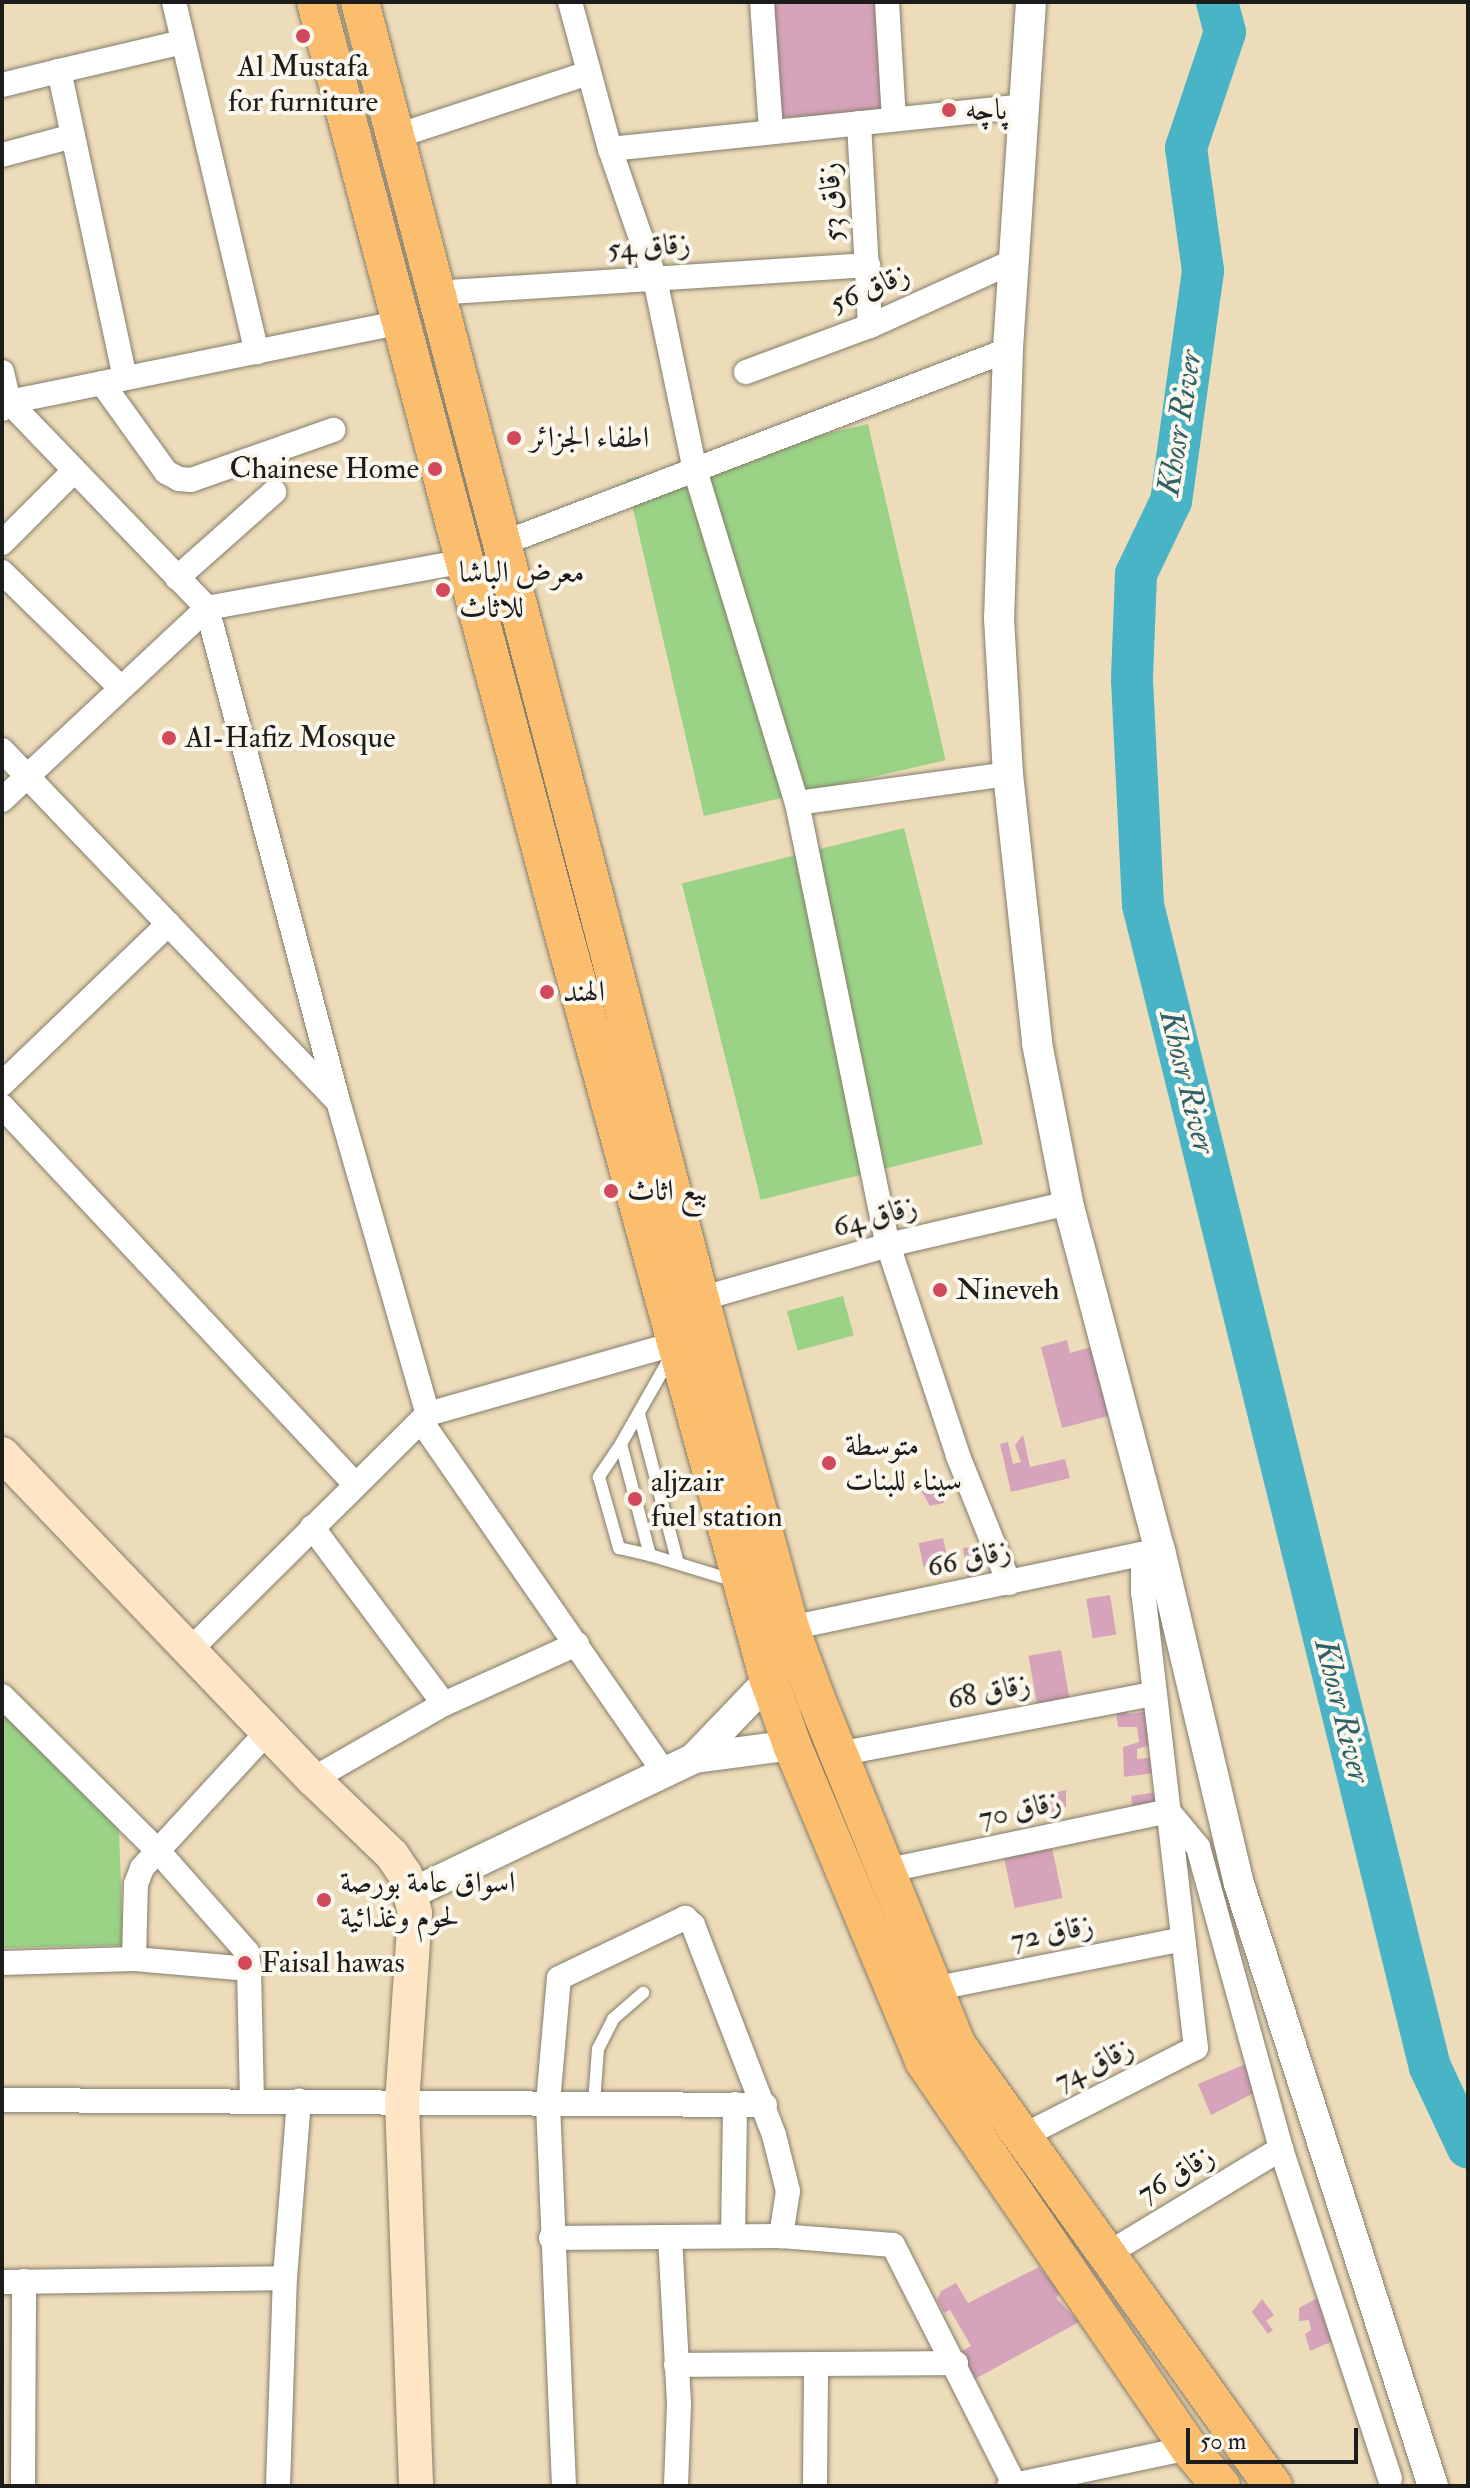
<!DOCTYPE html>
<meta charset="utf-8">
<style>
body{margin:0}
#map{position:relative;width:1470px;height:2488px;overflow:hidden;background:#eddcba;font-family:"IM FELL Double Pica",Amiri,serif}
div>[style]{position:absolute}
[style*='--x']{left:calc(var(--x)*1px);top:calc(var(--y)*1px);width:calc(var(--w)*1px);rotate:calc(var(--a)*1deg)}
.green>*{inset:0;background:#9ad386;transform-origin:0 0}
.river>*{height:42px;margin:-21px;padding:0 21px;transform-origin:21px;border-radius:21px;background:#49b4c6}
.building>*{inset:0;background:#d5a3ba;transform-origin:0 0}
.roads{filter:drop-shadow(0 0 2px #847c6b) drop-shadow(0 0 2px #847c6b)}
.service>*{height:12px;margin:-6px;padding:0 6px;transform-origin:6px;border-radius:6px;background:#fff}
.minor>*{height:24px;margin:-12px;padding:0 12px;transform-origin:12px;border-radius:12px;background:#fff}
.tertiary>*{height:30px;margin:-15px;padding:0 15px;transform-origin:15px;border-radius:15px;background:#fff}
.secondary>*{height:34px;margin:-17px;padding:0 17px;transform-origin:17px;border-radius:17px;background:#fde5c5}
.primary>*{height:38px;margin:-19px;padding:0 19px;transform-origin:19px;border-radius:19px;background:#fbbd6e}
.dots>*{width:22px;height:22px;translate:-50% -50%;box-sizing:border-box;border:4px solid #fbf7ec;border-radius:50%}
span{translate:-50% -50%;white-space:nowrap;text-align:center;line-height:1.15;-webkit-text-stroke:8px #fbf7ec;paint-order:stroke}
.poi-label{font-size:30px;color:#1c1c1c}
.left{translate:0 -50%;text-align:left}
.right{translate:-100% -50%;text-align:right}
.street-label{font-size:30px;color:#1c1c1c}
.water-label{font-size:32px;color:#306068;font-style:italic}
.frame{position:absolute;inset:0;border:4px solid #1c1c1c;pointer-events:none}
.scale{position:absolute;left:1186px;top:2428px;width:172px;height:36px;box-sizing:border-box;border:4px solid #1c1c1c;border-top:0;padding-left:10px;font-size:24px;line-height:28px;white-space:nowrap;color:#1c1c1c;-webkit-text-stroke:6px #fbf7ec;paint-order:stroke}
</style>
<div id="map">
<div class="green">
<div style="left:868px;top:424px;width:345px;height:248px;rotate:77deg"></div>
<div style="left:904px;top:828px;width:326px;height:229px;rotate:76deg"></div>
<div style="left:843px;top:1296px;width:41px;height:58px;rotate:75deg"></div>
<div style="clip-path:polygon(2px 1711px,119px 1827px,123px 1945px,2px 1948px)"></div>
</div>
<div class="river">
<div style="--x:1217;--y:2;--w:31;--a:75"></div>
<div style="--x:1225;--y:32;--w:122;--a:108.6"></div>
<div style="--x:1186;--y:148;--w:124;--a:82.1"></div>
<div style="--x:1203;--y:271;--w:232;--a:97.9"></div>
<div style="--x:1171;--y:501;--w:81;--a:115.6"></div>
<div style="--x:1136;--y:574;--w:106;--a:92.2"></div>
<div style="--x:1132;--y:680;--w:225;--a:87.2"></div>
<div style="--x:1143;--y:905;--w:1197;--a:76.13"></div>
<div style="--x:1430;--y:2067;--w:89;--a:64.9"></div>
</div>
<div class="building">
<div style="left:775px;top:2px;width:107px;height:115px"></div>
<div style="clip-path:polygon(1067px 1340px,1070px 1353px,1095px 1346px,1112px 1415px,1062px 1428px,1041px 1347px)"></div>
<div style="clip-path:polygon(1023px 1435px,1030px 1467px,1065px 1459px,1070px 1478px,1011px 1492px,1000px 1444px,1008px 1442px,1013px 1464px,1021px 1462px,1015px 1445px)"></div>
<div style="clip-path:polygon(935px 1477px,944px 1503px,930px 1506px,917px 1483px)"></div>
<div style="left:943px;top:1538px;width:24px;height:25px;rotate:78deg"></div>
<div style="clip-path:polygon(986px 1545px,988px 1562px,971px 1564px,973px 1577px,967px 1577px,963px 1548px)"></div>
<div style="left:1110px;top:1595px;width:40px;height:24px;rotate:81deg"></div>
<div style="left:1061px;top:1650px;width:51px;height:33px;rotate:80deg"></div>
<div style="clip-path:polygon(1127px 1710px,1129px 1714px,1150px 1711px,1154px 1744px,1137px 1749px,1137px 1759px,1158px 1757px,1165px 1807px,1133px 1812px,1131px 1796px,1157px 1792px,1154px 1773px,1124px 1777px,1123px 1747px,1139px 1742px,1137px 1727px,1118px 1727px,1116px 1711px)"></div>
<div style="clip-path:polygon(1066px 1790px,1066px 1807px,1049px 1813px,1046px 1795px)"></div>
<div style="left:1052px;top:1848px;width:51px;height:49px;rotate:78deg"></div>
<div style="clip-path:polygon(1248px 2063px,1254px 2093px,1211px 2115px,1198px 2084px)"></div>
<div style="clip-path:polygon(1039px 2267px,1060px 2292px,1056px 2298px,1079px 2322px,975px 2379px,960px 2352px,971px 2346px,950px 2310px,944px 2313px,937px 2300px,941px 2291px,956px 2283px,968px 2303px)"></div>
<div style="clip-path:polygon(1319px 2297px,1335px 2340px,1310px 2351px,1305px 2334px,1311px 2330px,1309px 2320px,1299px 2321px,1299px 2308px)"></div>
<div style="clip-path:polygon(1262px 2299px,1274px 2315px,1266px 2321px,1273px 2330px,1268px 2334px,1252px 2312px)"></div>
</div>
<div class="roads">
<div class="service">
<div style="--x:671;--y:1356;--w:101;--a:119.6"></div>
<div style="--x:621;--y:1444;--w:115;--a:75.4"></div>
<div style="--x:650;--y:1555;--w:89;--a:17"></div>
<div style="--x:639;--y:1414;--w:151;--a:75.4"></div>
<div style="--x:621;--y:1444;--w:40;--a:124"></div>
<div style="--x:599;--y:1477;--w:74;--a:74.3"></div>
<div style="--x:619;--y:1548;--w:32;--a:13"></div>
<div style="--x:594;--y:2103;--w:54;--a:-85.8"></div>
<div style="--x:598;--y:2049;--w:34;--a:-63"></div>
<div style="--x:613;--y:2019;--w:40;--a:-41"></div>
</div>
<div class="minor">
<div style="--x:174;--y:2;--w:360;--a:76.7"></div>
<div style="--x:570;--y:2;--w:152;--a:74.8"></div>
<div style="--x:610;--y:149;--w:138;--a:70.9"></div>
<div style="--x:655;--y:279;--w:195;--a:78.2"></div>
<div style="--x:695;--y:470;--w:348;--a:73"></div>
<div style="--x:797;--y:803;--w:451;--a:78.4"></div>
<div style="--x:888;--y:1245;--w:222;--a:71.6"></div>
<div style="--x:958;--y:1456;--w:137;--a:68.1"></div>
<div style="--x:762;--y:2;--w:130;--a:86"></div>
<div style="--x:887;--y:2;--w:117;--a:86.6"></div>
<div style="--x:2;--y:85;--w:59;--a:-13.8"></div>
<div style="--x:859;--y:123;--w:203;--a:86.9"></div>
<div style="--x:394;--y:137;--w:205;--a:-18.2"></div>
<div style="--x:610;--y:149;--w:416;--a:-5.9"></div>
<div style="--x:2;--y:155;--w:73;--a:-15"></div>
<div style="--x:434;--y:293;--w:435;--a:-3.7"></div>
<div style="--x:2;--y:372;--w:31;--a:77"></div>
<div style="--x:9;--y:402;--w:286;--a:46.1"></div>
<div style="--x:207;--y:608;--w:510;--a:75.12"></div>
<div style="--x:338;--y:1101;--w:326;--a:74"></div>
<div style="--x:746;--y:372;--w:132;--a:-20.4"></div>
<div style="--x:870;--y:326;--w:160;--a:-24.3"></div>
<div style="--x:125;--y:378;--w:314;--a:-102.1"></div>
<div style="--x:59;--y:71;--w:127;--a:-13.2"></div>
<div style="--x:102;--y:383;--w:110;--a:54.3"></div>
<div style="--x:166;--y:472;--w:15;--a:28"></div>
<div style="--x:179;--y:479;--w:12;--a:5"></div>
<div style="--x:191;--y:480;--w:151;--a:-19.4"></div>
<div style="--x:2;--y:409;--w:10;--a:-45"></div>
<div style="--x:9;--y:402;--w:400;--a:-11.5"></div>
<div style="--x:2;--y:543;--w:100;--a:-45"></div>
<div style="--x:501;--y:544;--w:543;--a:-20.94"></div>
<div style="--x:2;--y:572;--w:166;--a:44.3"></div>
<div style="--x:177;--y:578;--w:130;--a:-41.6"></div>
<div style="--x:2;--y:750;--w:484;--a:46.3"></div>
<div style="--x:2;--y:800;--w:281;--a:-43.1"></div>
<div style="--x:207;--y:608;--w:262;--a:-10.3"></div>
<div style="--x:797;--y:803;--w:213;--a:-7.8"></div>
<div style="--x:2;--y:1084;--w:231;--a:-43.9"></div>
<div style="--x:2;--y:1106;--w:517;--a:46.96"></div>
<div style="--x:700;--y:1299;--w:196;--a:-16"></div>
<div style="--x:888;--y:1245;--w:185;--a:-13.1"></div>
<div style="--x:421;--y:1421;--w:427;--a:55.3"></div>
<div style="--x:312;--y:1527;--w:221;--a:53.3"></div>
<div style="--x:790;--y:1628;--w:378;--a:-11.9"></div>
<div style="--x:189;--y:1651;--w:337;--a:-44.8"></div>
<div style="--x:428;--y:1414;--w:260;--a:-15.9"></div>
<div style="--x:2;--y:1696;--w:220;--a:44.8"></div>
<div style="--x:158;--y:1851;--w:135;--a:48.6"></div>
<div style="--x:247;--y:1952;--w:17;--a:83"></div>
<div style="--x:249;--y:1969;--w:115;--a:-175"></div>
<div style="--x:134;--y:1959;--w:132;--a:178.3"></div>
<div style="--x:838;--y:1754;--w:321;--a:-10.8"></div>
<div style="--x:313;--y:1779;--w:151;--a:-29.8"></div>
<div style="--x:444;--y:1704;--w:146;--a:-24.3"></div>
<div style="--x:884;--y:1871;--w:290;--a:-11.9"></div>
<div style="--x:1168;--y:1811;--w:47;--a:50.2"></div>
<div style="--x:1198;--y:1847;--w:313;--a:74.6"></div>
<div style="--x:1281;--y:2149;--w:347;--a:71.7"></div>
<div style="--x:134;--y:1959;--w:75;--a:-88.5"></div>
<div style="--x:136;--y:1884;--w:17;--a:-69"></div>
<div style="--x:142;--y:1868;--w:185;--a:-47.4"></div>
<div style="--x:249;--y:1969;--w:132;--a:88.7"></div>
<div style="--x:933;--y:1989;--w:255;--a:-11.3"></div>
<div style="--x:2;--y:2100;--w:763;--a:0.38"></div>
<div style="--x:1021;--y:2137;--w:196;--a:-27"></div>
<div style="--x:1196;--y:2048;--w:458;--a:-96.6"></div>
<div style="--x:1143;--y:1593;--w:21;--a:-90"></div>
<div style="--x:1143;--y:1572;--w:28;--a:-52"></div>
<div style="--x:733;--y:2236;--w:132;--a:-89.1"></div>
<div style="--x:670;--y:2237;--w:167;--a:86.9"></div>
<div style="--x:679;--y:2404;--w:82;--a:92.1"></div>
<div style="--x:551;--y:2238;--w:230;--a:-0.5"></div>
<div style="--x:781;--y:2236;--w:112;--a:4.6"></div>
<div style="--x:893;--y:2245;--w:269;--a:63.1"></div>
<div style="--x:1104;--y:2256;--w:207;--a:-31.2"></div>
<div style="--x:2;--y:2282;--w:283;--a:-0.8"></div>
<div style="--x:676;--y:2365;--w:280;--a:-0.4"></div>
<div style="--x:23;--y:2486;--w:205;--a:-89.7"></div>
<div style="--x:278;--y:2486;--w:208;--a:-88.1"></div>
<div style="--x:285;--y:2278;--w:178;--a:-85.5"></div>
<div style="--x:564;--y:2486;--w:383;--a:-92.4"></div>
<div style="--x:548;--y:2103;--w:125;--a:-85"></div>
<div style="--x:559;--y:1978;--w:140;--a:-25.5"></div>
<div style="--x:685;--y:1918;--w:11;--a:41"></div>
<div style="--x:693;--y:1925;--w:225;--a:68.9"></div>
<div style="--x:774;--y:2135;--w:58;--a:76"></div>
<div style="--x:788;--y:2191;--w:46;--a:98.8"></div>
<div style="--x:815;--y:2486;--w:122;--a:-89.5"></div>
<div style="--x:1009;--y:2486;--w:184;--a:-11.9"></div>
</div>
<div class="tertiary">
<div style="--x:1031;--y:2;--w:349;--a:93.8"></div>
<div style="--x:1008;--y:350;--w:268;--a:91.9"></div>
<div style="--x:999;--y:618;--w:156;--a:86.7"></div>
<div style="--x:1008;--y:774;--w:271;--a:83.8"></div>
<div style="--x:1037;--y:1043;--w:163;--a:79"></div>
<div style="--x:1068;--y:1203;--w:359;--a:75.2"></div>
<div style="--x:1160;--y:1550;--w:343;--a:76.7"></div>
<div style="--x:1239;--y:1884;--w:632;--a:72.14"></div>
<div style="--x:696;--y:1756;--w:105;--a:-46.2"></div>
<div style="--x:412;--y:1893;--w:314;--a:-25.5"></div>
<div style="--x:695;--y:1758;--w:98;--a:-7.6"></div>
</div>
<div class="secondary">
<div style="--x:2;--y:1454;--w:450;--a:46.3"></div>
<div style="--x:313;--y:1779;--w:110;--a:43.9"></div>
<div style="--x:392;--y:1855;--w:23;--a:56"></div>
<div style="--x:405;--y:1874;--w:40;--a:75.6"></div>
<div style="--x:415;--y:1913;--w:189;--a:93.9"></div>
<div style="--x:402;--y:2102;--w:384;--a:87.9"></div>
</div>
<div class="primary">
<div style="--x:316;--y:2;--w:954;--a:75.12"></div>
<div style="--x:561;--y:924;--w:784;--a:74.62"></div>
<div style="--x:769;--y:1680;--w:69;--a:70.5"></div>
<div style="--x:792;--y:1745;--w:342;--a:67.3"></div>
<div style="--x:924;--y:2061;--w:469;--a:55.6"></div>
<div style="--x:1189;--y:2448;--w:50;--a:49.9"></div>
<div style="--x:360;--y:2;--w:1341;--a:75.31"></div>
<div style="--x:700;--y:1299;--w:341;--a:74.7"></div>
<div style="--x:790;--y:1628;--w:78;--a:69.7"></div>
<div style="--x:817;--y:1701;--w:370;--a:67.9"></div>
<div style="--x:956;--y:2044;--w:544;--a:54.35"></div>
</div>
</div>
<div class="dots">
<div style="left:303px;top:36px;background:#d1495b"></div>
<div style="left:949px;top:110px;background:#d1495b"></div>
<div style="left:514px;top:438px;background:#d1495b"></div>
<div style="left:435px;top:469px;background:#d1495b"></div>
<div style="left:443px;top:590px;background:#d1495b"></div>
<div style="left:169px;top:738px;background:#d1495b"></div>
<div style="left:547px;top:992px;background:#d1495b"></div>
<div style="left:611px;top:1191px;background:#d1495b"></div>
<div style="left:940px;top:1290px;background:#d1495b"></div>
<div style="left:829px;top:1463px;background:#d1495b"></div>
<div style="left:635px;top:1499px;background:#d1495b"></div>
<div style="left:324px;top:1900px;background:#d1495b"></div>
<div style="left:245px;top:1963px;background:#d1495b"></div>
</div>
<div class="poi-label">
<span style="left:303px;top:84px">Al Mustafa<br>for furniture</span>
<span class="left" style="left:965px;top:110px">پاچه</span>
<span class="left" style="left:530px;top:438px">اطفاء الجزائر</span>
<span class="right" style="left:419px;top:469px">Chainese Home</span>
<span class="left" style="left:459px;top:590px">معرض الباشا<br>للاثاث</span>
<span class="left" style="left:185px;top:738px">Al-Hafiz Mosque</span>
<span class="left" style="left:563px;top:992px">الهند</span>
<span class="left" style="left:627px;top:1191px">بيع اثاث</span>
<span class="left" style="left:956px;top:1290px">Nineveh</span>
<span class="left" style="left:845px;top:1463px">متوسطة<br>سيناء للبنات</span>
<span class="left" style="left:651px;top:1499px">aljzair<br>fuel station</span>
<span class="left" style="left:340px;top:1900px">اسواق عامة بورصة<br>لحوم وغذائية</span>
<span class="left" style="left:261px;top:1963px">Faisal hawas</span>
</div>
<div class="street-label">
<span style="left:832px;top:202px;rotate:-94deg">زقاق 53</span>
<span style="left:649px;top:247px;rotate:-4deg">زقاق 54</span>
<span style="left:870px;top:289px;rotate:-23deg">زقاق 56</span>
<span style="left:875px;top:1217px;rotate:-15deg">زقاق 64</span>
<span style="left:969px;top:1559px;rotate:-12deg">زقاق 66</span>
<span style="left:989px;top:1692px;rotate:-11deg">زقاق 68</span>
<span style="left:1020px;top:1810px;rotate:-12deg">زقاق 70</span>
<span style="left:1052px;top:1933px;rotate:-11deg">زقاق 72</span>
<span style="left:1094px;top:2065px;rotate:-26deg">زقاق 74</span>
<span style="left:1176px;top:2175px;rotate:-31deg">زقاق 76</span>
</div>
<div class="water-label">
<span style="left:1180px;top:423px;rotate:-81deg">Khosr River</span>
<span style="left:1187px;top:1082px;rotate:76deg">Khosr River</span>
<span style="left:1342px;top:1711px;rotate:76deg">Khosr River</span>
</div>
<div class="frame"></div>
<div class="scale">50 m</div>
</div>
